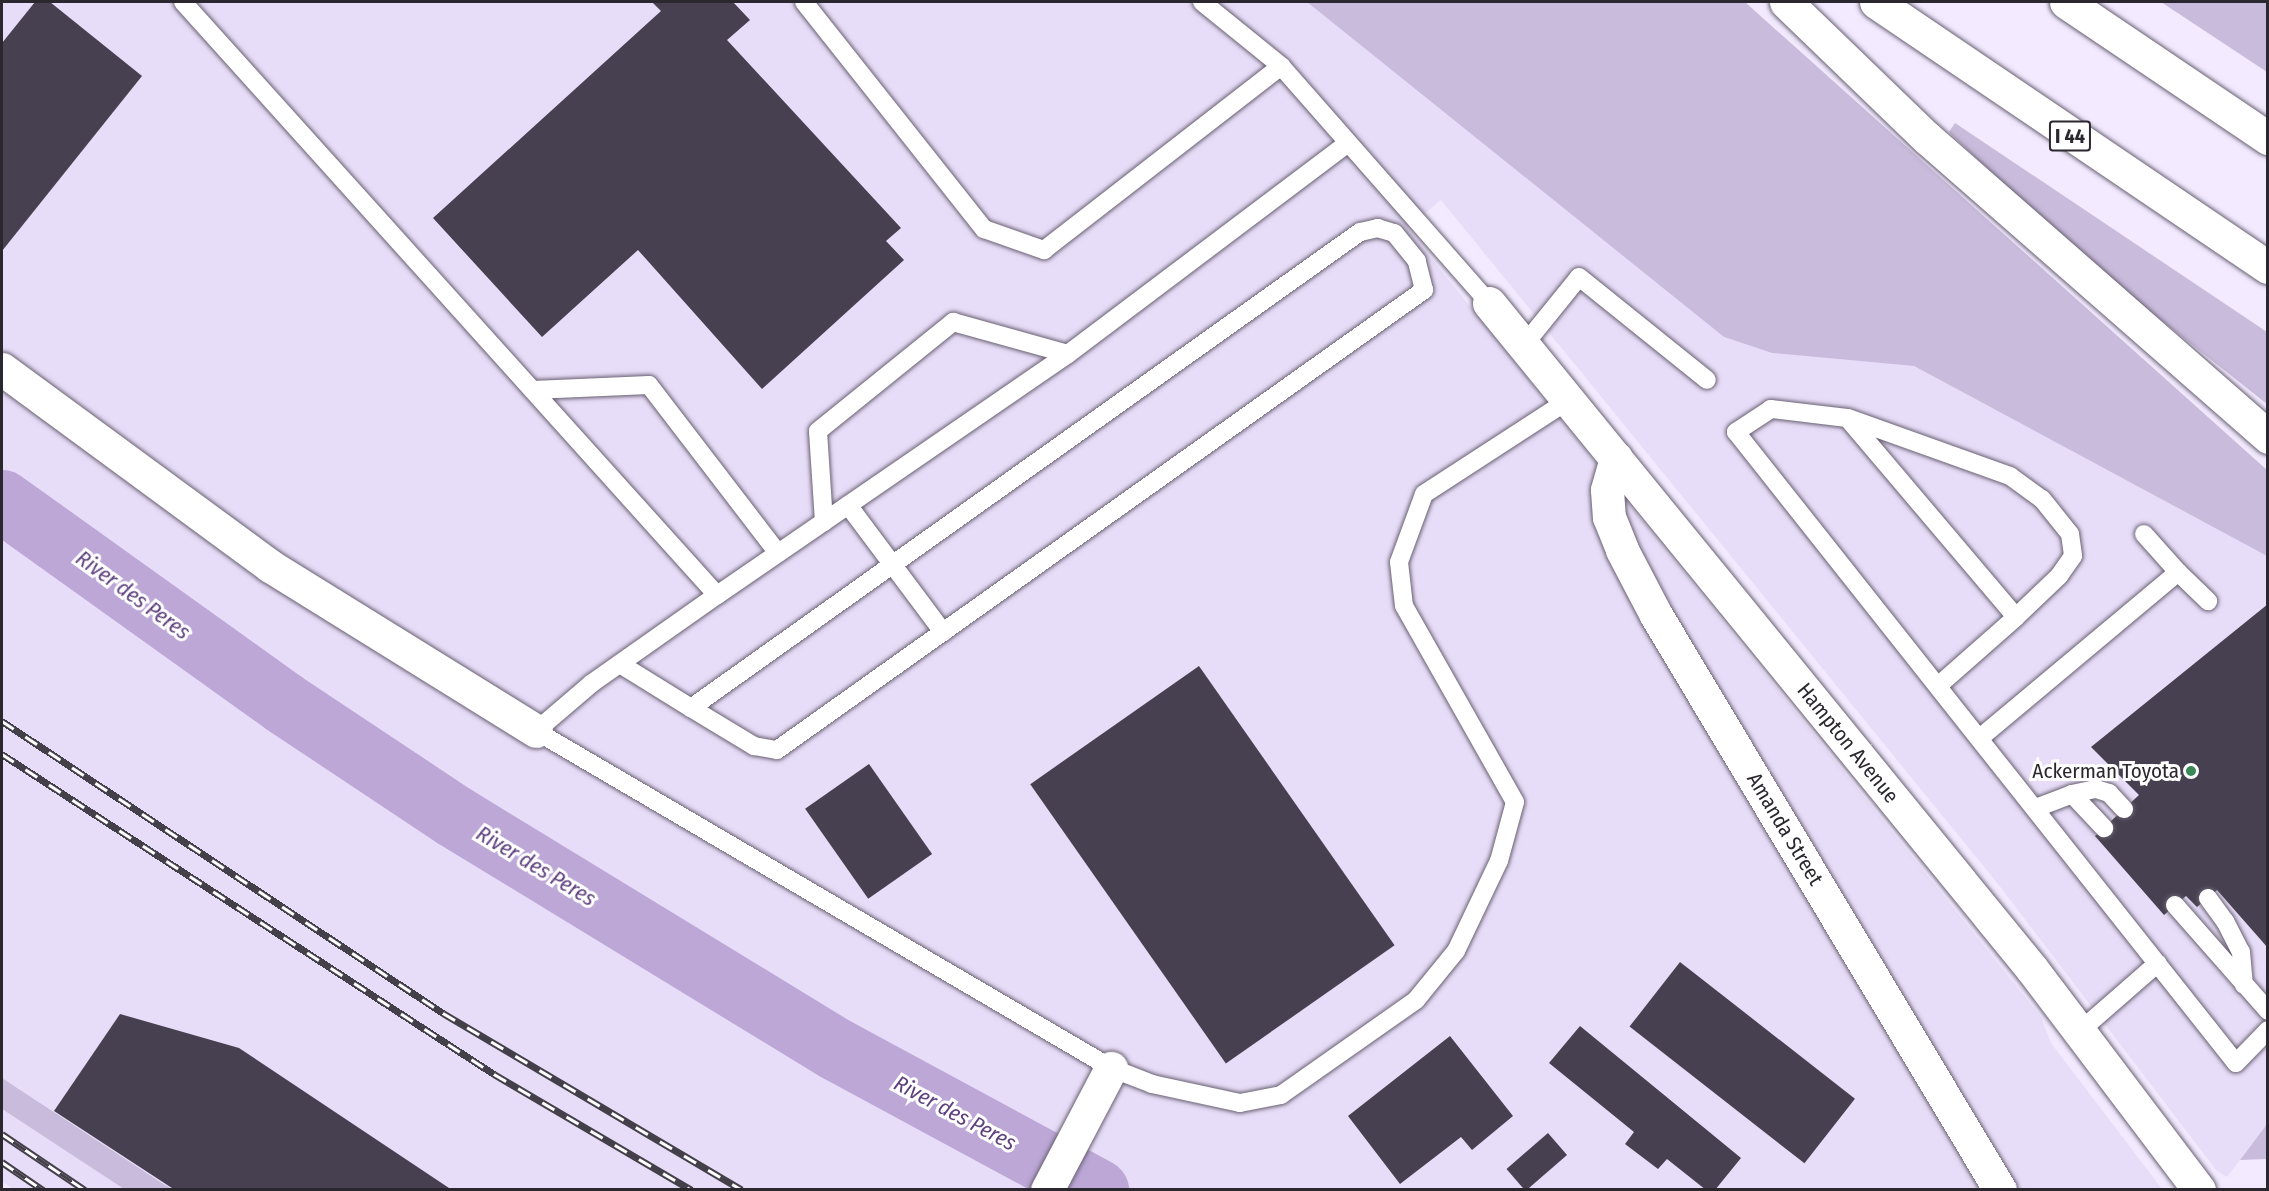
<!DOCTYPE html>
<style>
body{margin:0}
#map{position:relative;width:2269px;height:1191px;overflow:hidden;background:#f3eaff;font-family:"Fira Sans Condensed",sans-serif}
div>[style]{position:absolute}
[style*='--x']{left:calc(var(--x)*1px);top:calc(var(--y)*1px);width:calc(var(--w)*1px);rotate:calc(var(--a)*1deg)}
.built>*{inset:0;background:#e8ddf8}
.green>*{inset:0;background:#c9bbdb}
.river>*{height:63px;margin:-31.5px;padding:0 31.5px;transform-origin:31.5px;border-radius:31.5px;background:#bca7d7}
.building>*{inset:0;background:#474050;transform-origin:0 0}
.roads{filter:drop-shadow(0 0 2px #686072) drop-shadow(0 0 2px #686072)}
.service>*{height:18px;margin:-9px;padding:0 9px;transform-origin:9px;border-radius:9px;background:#fff}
.minor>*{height:33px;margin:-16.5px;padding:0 16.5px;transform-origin:16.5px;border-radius:16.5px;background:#fff}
.motorway>*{height:33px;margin:-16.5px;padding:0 16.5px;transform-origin:16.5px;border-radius:16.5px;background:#fff}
.rail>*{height:7px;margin-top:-3.5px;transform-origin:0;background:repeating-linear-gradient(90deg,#fff 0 14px,#444049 0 28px);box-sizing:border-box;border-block:2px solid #444049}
.dots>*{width:16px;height:16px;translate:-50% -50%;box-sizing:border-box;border:3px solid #fff;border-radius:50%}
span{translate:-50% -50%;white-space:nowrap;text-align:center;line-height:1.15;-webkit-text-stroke:6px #fff;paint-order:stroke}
.shield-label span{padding:2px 4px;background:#fff;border:2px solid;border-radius:4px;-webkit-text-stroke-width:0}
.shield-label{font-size:20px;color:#2a272e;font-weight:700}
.street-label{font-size:21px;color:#2a272e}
.poi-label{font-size:21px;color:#2a272e}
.right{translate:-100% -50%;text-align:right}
.water-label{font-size:22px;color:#5f417e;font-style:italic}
.frame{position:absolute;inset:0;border:3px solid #2a272e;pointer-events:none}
</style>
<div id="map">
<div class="built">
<div style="clip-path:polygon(2px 2px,1307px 2px,1724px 337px,1772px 353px,1914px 366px,2267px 556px,2267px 1124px,2227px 1177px,2216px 1170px,1998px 884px,1441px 200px,1407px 228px,2041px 1017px,2051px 1043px,2162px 1189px,172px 1189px,2px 1078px)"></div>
<div style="clip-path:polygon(2px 1109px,124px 1189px,13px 1189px,2px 1182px)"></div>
</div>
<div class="green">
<div style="clip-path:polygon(1307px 2px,1745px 2px,2267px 470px,2267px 556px,1914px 366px,1772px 353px,1724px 337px)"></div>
<div style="clip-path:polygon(2161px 2px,2267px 2px,2267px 72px)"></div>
<div style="clip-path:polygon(1955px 123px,2267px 332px,2267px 404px,2075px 252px,1949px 132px)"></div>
<div style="clip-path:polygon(2px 1078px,162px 1183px,172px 1189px,124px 1189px,2px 1109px)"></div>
<div style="clip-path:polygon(2267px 1124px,2267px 1159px,2240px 1160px)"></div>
</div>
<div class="river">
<div style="--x:2;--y:501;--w:347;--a:35.6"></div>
<div style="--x:284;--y:703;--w:204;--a:33.6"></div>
<div style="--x:454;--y:816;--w:447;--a:31.4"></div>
<div style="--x:836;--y:1049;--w:297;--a:28.4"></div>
</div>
<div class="building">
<div style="clip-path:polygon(35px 2px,50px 2px,142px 76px,2px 251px,2px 43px)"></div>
<div style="clip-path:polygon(652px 2px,733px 2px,750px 20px,727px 40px,901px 228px,886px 241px,904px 260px,762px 389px,638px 250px,542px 337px,433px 218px,661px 11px)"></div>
<div style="clip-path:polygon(2268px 604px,2268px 948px,2217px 890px,2197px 907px,2186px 896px,2164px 915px,2095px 836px,2139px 795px,2091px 747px)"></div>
<div style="left:1199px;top:666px;width:341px;height:206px;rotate:55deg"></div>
<div style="left:869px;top:764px;width:110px;height:78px;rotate:55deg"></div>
<div style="left:1680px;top:962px;width:222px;height:82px;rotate:38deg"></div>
<div style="clip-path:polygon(120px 1014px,239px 1048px,452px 1190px,175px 1190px,54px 1111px)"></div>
<div style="clip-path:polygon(1580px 1026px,1741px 1158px,1715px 1190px,1706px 1190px,1667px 1159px,1658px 1169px,1625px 1144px,1634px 1132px,1549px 1063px)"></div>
<div style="clip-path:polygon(1450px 1036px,1513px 1116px,1472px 1150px,1461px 1137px,1400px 1184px,1348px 1116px)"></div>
<div style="left:1548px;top:1133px;width:29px;height:55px;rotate:49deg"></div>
</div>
<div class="roads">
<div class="service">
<div style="--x:183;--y:2;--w:798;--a:48"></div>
<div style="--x:804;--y:2;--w:290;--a:51.6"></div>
<div style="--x:984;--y:229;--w:64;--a:19.3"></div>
<div style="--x:1044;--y:250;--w:300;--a:-37.8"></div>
<div style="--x:1202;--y:2;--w:102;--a:39"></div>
<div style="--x:1281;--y:66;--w:315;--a:48.7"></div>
<div style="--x:1348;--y:143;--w:351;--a:143"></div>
<div style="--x:1068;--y:354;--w:426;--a:145.5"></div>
<div style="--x:717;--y:595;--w:154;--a:144.8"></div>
<div style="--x:591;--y:684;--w:72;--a:139.5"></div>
<div style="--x:536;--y:731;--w:666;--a:30.37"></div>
<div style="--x:1111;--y:1068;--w:44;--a:21.3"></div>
<div style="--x:1152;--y:1084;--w:90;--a:12.2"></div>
<div style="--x:1240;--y:1103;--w:42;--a:-11"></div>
<div style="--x:1281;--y:1095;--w:165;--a:-35.1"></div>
<div style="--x:1416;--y:1000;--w:63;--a:-50.8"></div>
<div style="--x:1456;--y:951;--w:100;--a:-64.5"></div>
<div style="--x:1499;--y:861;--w:61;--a:-74.8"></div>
<div style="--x:1515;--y:802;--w:225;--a:-119.5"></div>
<div style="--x:1404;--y:606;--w:44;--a:-96.5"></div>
<div style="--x:1399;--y:562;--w:72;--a:-69.8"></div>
<div style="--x:1424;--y:494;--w:173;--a:-33"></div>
<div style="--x:1524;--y:345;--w:87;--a:-51"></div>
<div style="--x:1579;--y:277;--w:164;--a:38.8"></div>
<div style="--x:533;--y:390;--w:116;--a:-2.5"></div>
<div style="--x:649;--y:385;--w:212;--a:52.5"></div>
<div style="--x:1848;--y:418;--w:172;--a:19.7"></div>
<div style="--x:2010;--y:476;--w:39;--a:36"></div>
<div style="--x:2042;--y:499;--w:45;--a:51.3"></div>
<div style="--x:2070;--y:534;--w:22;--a:82"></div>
<div style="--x:2073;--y:556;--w:24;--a:125"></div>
<div style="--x:2059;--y:576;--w:59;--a:136.4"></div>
<div style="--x:848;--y:505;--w:159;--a:53.2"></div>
<div style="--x:824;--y:522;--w:91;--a:-93.8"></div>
<div style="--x:818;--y:431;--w:174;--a:-38.9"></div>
<div style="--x:953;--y:322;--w:119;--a:15.5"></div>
<div style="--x:2144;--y:534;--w:51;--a:48.2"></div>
<div style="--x:620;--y:664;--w:84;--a:31.8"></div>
<div style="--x:691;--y:708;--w:74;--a:31.1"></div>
<div style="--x:754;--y:746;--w:23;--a:10"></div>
<div style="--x:777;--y:750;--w:794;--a:-35.41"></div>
<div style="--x:1424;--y:290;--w:30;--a:-104"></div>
<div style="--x:1417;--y:261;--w:36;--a:-129"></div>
<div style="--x:1394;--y:233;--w:17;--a:-163"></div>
<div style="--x:1378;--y:228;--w:18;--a:167"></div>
<div style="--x:1360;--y:232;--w:821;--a:144.57"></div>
<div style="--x:1939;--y:685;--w:103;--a:-41.4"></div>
<div style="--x:2016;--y:617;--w:261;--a:-130.3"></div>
<div style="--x:1847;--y:418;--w:77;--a:-173.2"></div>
<div style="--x:1771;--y:409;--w:42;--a:146.7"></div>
<div style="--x:1736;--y:432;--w:805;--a:51.61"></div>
<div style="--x:2236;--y:1063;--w:46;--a:-45.9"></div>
<div style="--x:1981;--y:737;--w:257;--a:-39.9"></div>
<div style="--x:2178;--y:572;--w:42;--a:44"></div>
<div style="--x:2072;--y:794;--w:25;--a:-12"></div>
<div style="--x:2096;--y:789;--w:14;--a:17"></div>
<div style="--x:2109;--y:793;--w:22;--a:47"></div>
<div style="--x:2036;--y:808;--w:39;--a:-21"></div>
<div style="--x:2072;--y:794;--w:47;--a:46.7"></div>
<div style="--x:2208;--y:898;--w:29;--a:54"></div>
<div style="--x:2225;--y:921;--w:35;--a:63"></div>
<div style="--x:2241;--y:952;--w:33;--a:85"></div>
<div style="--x:2175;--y:905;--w:141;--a:48.7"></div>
<div style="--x:2080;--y:1031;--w:103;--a:-41.1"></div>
</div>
<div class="minor">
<div style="--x:1489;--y:303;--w:859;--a:50.81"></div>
<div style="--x:2032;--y:969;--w:277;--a:52.9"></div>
<div style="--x:2;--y:369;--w:333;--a:36.3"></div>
<div style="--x:270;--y:566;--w:313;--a:31.8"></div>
<div style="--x:1616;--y:458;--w:33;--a:106"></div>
<div style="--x:1607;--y:490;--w:27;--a:86"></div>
<div style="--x:1609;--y:517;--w:35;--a:68"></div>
<div style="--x:1622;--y:550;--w:73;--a:62.4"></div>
<div style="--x:1656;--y:615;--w:670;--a:59.11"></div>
<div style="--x:1047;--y:1190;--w:138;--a:-62.3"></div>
</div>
<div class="motorway">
<div style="--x:1786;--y:2;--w:196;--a:44"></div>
<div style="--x:1927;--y:138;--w:454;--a:41.2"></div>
<div style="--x:1876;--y:2;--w:473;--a:34.1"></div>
<div style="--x:2066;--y:2;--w:244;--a:34"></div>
</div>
</div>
<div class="rail">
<div style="--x:2;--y:721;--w:529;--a:33.51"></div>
<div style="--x:443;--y:1013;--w:347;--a:30.6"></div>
<div style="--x:2;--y:754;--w:587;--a:33.04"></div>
<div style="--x:494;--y:1074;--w:229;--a:30.4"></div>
<div style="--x:2;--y:1134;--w:100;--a:34"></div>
<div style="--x:2;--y:1162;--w:50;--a:34.3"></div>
</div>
<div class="dots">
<div style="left:2191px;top:771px;background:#388858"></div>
</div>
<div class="shield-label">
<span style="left:2070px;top:136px">I 44</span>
</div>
<div class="street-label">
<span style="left:1848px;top:743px;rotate:51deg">Hampton Avenue</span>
<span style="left:1785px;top:829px;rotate:59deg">Amanda Street</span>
</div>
<div class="poi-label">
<span class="right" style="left:2179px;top:771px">Ackerman Toyota</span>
</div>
<div class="water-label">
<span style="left:133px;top:595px;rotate:36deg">River des Peres</span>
<span style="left:536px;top:866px;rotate:31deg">River des Peres</span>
<span style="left:955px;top:1113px;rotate:28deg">River des Peres</span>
</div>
<div class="frame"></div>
</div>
